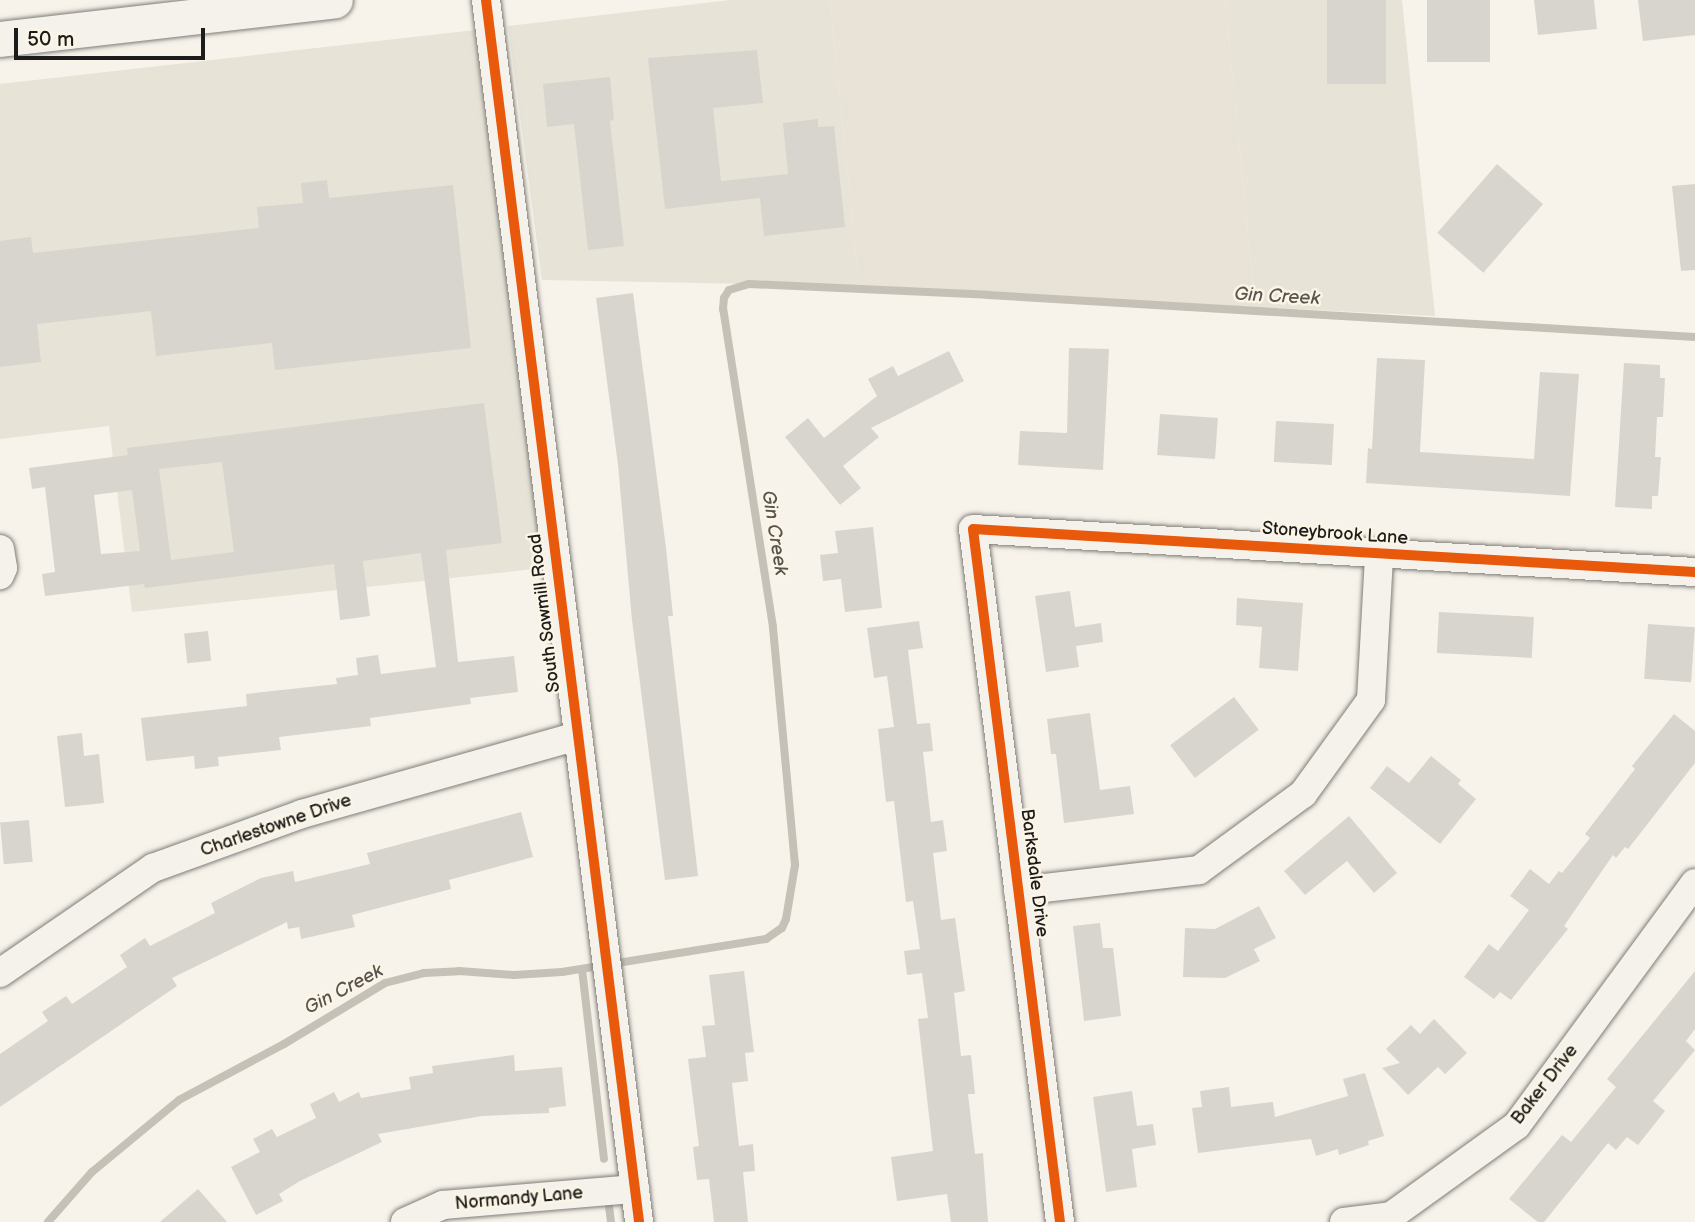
<!DOCTYPE html>
<style>
body{margin:0}
#map{position:relative;width:1695px;height:1222px;overflow:hidden;background:#f7f3ea;font-family:"Balsamiq Sans",sans-serif}
div>[style]{position:absolute}
[style*='--x']{left:calc(var(--x)*1px);top:calc(var(--y)*1px);width:calc(var(--w)*1px);rotate:calc(var(--a)*1deg)}
.built>*{inset:0;background:#e8e3d7}
.green>*{inset:0;background:#e8e2d7}
.stream>*{height:8px;margin:-4px;padding:0 4px;transform-origin:4px;border-radius:4px;background:#c5c1b7}
.building>*{inset:0;background:#d8d5cf;transform-origin:0 0}
.roads{filter:drop-shadow(0 0 2px #7f7d79) drop-shadow(0 0 2px #7f7d79)}
.minor>*{height:28px;margin:-14px;padding:0 14px;transform-origin:14px;border-radius:14px;background:#f5f2ec}
.major>*{height:35px;margin:-17.5px;padding:0 17.5px;transform-origin:17.5px;border-radius:17.5px;background:#f5f2ec}
.cycleway>*{height:10px;margin:-5px;padding:0 5px;transform-origin:5px;border-radius:5px;background:#e8590c}
span{translate:-50% -50%;white-space:nowrap;text-align:center;line-height:1.15;-webkit-text-stroke:5px #fcf5e5;paint-order:stroke}
.street-label{font-size:18px;color:#1c1c1c}
.water-label{font-size:19px;color:#575551;font-style:italic}
.scale{position:absolute;left:14px;top:28px;width:191px;height:32px;box-sizing:border-box;border:4px solid #1c1c1c;border-top:0;padding-left:9px;font-size:21px;line-height:24px;white-space:nowrap;color:#1c1c1c;-webkit-text-stroke:5px #fcf5e5;paint-order:stroke}
</style>
<div id="map">
<div class="built">
<div style="clip-path:polygon(730px 0,830px 0,859px 286px,542px 280px,508px 26px)"></div>
<div style="clip-path:polygon(1225px 0,1402px 0,1435px 316px,1255px 307px)"></div>
<div style="clip-path:polygon(475px 30px,544px 568px,132px 612px,109px 426px,0 439px,0 84px)"></div>
</div>
<div class="green">
<div style="clip-path:polygon(830px 0,1225px 0,1255px 307px,859px 286px)"></div>
</div>
<div class="stream">
<div style="--x:582;--y:969;--w:191;--a:83.4"></div>
<div style="--x:609;--y:1206;--w:16;--a:83"></div>
<div style="--x:48;--y:1222;--w:67;--a:-48.7"></div>
<div style="--x:92;--y:1172;--w:113;--a:-39.6"></div>
<div style="--x:179;--y:1100;--w:119;--a:-28.1"></div>
<div style="--x:284;--y:1044;--w:118;--a:-31.1"></div>
<div style="--x:385;--y:983;--w:40;--a:-14.4"></div>
<div style="--x:424;--y:973;--w:35;--a:-3"></div>
<div style="--x:459;--y:971;--w:55;--a:4.2"></div>
<div style="--x:514;--y:975;--w:48;--a:-3.6"></div>
<div style="--x:562;--y:972;--w:207;--a:-9.2"></div>
<div style="--x:766;--y:939;--w:19;--a:-35"></div>
<div style="--x:782;--y:928;--w:10;--a:-66"></div>
<div style="--x:786;--y:919;--w:55;--a:-80.5"></div>
<div style="--x:795;--y:865;--w:239;--a:-95.3"></div>
<div style="--x:773;--y:627;--w:322;--a:-98.9"></div>
<div style="--x:723;--y:309;--w:11;--a:-85"></div>
<div style="--x:724;--y:298;--w:9;--a:-58"></div>
<div style="--x:729;--y:290;--w:21;--a:-17"></div>
<div style="--x:749;--y:284;--w:239;--a:2.6"></div>
<div style="--x:988;--y:295;--w:708;--a:3.4"></div>
</div>
<div class="building">
<div style="left:1327px;top:0;width:59px;height:84px"></div>
<div style="left:1427px;top:0;width:63px;height:62px"></div>
<div style="clip-path:polygon(1534px 0,1594px 0,1597px 29px,1538px 35px)"></div>
<div style="clip-path:polygon(1638px 0,1695px 0,1695px 35px,1643px 41px)"></div>
<div style="clip-path:polygon(757px 50px,763px 103px,713px 108px,721px 181px,788px 174px,783px 123px,818px 119px,818px 127px,834px 126px,845px 227px,764px 236px,760px 198px,665px 209px,648px 58px)"></div>
<div style="clip-path:polygon(610px 77px,614px 120px,610px 121px,624px 246px,588px 250px,574px 124px,547px 127px,543px 84px)"></div>
<div style="left:1497px;top:164px;width:61px;height:91px;rotate:41deg"></div>
<div style="clip-path:polygon(327px 180px,329px 198px,453px 185px,471px 348px,275px 370px,272px 343px,156px 356px,151px 311px,37px 324px,41px 362px,0 367px,0 241px,31px 237px,33px 253px,259px 228px,257px 207px,303px 203px,301px 183px)"></div>
<div style="clip-path:polygon(1695px 184px,1695px 270px,1681px 271px,1672px 186px)"></div>
<div style="clip-path:polygon(633px 293px,666px 548px,673px 616px,668px 616px,698px 876px,665px 880px,632px 620px,618px 465px,596px 298px)"></div>
<div style="clip-path:polygon(1069px 348px,1109px 349px,1103px 470px,1018px 465px,1020px 431px,1067px 433px)"></div>
<div style="clip-path:polygon(949px 351px,964px 381px,871px 428px,879px 437px,843px 466px,861px 488px,840px 505px,785px 437px,808px 418px,824px 438px,877px 396px,868px 379px,893px 366px,898px 376px)"></div>
<div style="clip-path:polygon(1377px 358px,1425px 360px,1420px 452px,1534px 459px,1540px 372px,1579px 374px,1570px 496px,1366px 483px,1368px 448px,1372px 449px)"></div>
<div style="clip-path:polygon(1624px 363px,1660px 365px,1660px 378px,1665px 378px,1663px 417px,1657px 417px,1655px 457px,1661px 457px,1658px 496px,1652px 496px,1652px 509px,1615px 507px)"></div>
<div style="clip-path:polygon(evenodd,484px 403px,502px 543px,446px 550px,458px 662px,514px 656px,518px 692px,470px 698px,471px 704px,370px 718px,371px 726px,279px 737px,281px 750px,218px 757px,219px 766px,195px 769px,194px 756px,146px 761px,141px 718px,247px 706px,246px 694px,337px 684px,336px 678px,358px 675px,356px 658px,378px 655px,381px 674px,436px 667px,421px 553px,363px 561px,370px 616px,340px 620px,334px 564px,145px 588px,144px 584px,45px 596px,42px 574px,55px 572px,45px 487px,32px 489px,29px 468px,128px 455px,127px 448px,484px 403px,222px 462px,234px 552px,171px 560px,159px 469px,222px 462px,484px 403px,132px 490px,140px 551px,101px 554px,94px 495px,132px 490px)"></div>
<div style="left:1160px;top:414px;width:58px;height:41px;rotate:4deg"></div>
<div style="left:1276px;top:421px;width:58px;height:41px;rotate:3deg"></div>
<div style="clip-path:polygon(873px 527px,882px 608px,845px 612px,841px 579px,823px 581px,820px 555px,838px 553px,835px 531px)"></div>
<div style="clip-path:polygon(1070px 591px,1075px 627px,1101px 623px,1103px 642px,1076px 646px,1079px 667px,1046px 672px,1035px 596px)"></div>
<div style="clip-path:polygon(1237px 598px,1303px 603px,1298px 671px,1259px 668px,1262px 627px,1236px 625px)"></div>
<div style="left:1439px;top:612px;width:95px;height:41px;rotate:3deg"></div>
<div style="clip-path:polygon(919px 621px,923px 648px,908px 650px,917px 724px,930px 723px,933px 751px,923px 752px,931px 822px,943px 820px,947px 851px,933px 853px,941px 920px,955px 918px,965px 991px,954px 993px,961px 1056px,971px 1055px,975px 1094px,968px 1094px,975px 1154px,983px 1153px,988px 1222px,951px 1222px,947px 1194px,897px 1201px,891px 1157px,933px 1151px,918px 1019px,928px 1018px,922px 973px,907px 975px,904px 951px,920px 949px,913px 901px,906px 902px,894px 801px,886px 802px,878px 729px,894px 727px,887px 676px,874px 678px,867px 628px)"></div>
<div style="left:1648px;top:624px;width:47px;height:55px;rotate:4deg"></div>
<div style="left:208px;top:631px;width:30px;height:24px;rotate:84deg"></div>
<div style="left:1234px;top:697px;width:41px;height:80px;rotate:53deg"></div>
<div style="clip-path:polygon(1090px 713px,1100px 790px,1130px 786px,1134px 814px,1064px 823px,1056px 754px,1051px 754px,1047px 719px)"></div>
<div style="clip-path:polygon(1674px 714px,1695px 731px,1695px 763px,1628px 849px,1625px 847px,1616px 858px,1613px 855px,1564px 926px,1568px 929px,1511px 1000px,1500px 992px,1494px 999px,1464px 977px,1489px 944px,1498px 951px,1529px 910px,1510px 896px,1530px 869px,1549px 884px,1559px 871px,1562px 873px,1590px 838px,1585px 834px,1635px 769px,1632px 766px)"></div>
<div style="clip-path:polygon(82px 733px,84px 756px,99px 754px,104px 803px,65px 807px,57px 736px)"></div>
<div style="clip-path:polygon(1431px 756px,1461px 780px,1458px 784px,1476px 799px,1440px 844px,1370px 788px,1387px 766px,1409px 783px)"></div>
<div style="clip-path:polygon(521px 812px,533px 857px,449px 880px,451px 889px,352px 915px,355px 927px,301px 939px,299px 927px,288px 929px,287px 922px,172px 978px,177px 986px,0 1107px,0 1054px,48px 1021px,42px 1012px,66px 996px,72px 1004px,127px 967px,120px 955px,145px 938px,150px 946px,215px 913px,211px 903px,261px 878px,293px 871px,295px 882px,370px 864px,367px 853px)"></div>
<div style="clip-path:polygon(1349px 816px,1397px 873px,1374px 893px,1347px 861px,1305px 895px,1284px 871px)"></div>
<div style="left:29px;top:820px;width:42px;height:29px;rotate:85deg"></div>
<div style="clip-path:polygon(1259px 906px,1276px 938px,1254px 949px,1260px 961px,1225px 978px,1183px 977px,1185px 928px,1215px 929px)"></div>
<div style="clip-path:polygon(1100px 923px,1103px 948px,1113px 948px,1121px 1016px,1084px 1021px,1073px 926px)"></div>
<div style="clip-path:polygon(744px 971px,754px 1052px,745px 1053px,748px 1081px,732px 1083px,739px 1146px,753px 1144px,755px 1171px,743px 1172px,748px 1222px,714px 1222px,709px 1179px,697px 1180px,693px 1147px,699px 1146px,688px 1059px,706px 1057px,702px 1026px,715px 1025px,709px 975px)"></div>
<div style="clip-path:polygon(1695px 971px,1695px 1029px,1686px 1041px,1695px 1050px,1653px 1101px,1665px 1111px,1638px 1145px,1627px 1137px,1616px 1150px,1608px 1143px,1544px 1222px,1538px 1222px,1509px 1199px,1562px 1135px,1571px 1142px,1616px 1087px,1607px 1079px)"></div>
<div style="clip-path:polygon(1434px 1019px,1467px 1053px,1445px 1074px,1438px 1067px,1408px 1095px,1382px 1068px,1400px 1063px,1386px 1049px,1411px 1025px,1420px 1034px)"></div>
<div style="clip-path:polygon(514px 1055px,515px 1071px,562px 1067px,566px 1106px,549px 1108px,549px 1113px,482px 1116px,378px 1134px,382px 1142px,300px 1181px,279px 1194px,283px 1201px,256px 1215px,231px 1167px,260px 1152px,253px 1139px,272px 1129px,277px 1137px,316px 1118px,310px 1104px,334px 1092px,339px 1102px,359px 1092px,361px 1098px,411px 1089px,409px 1077px,433px 1073px,432px 1066px)"></div>
<div style="clip-path:polygon(1365px 1073px,1384px 1136px,1368px 1141px,1369px 1145px,1339px 1155px,1338px 1149px,1316px 1156px,1311px 1139px,1198px 1153px,1192px 1108px,1202px 1107px,1200px 1091px,1229px 1087px,1231px 1107px,1273px 1102px,1275px 1117px,1348px 1096px,1343px 1079px)"></div>
<div style="clip-path:polygon(1132px 1091px,1137px 1126px,1153px 1124px,1156px 1145px,1132px 1149px,1137px 1187px,1106px 1192px,1093px 1097px)"></div>
<div style="clip-path:polygon(198px 1189px,227px 1222px,160px 1222px)"></div>
</div>
<div class="roads">
<div class="minor">
<div style="--x:486;--y:0;--w:1232;--a:82.86"></div>
<div style="--x:0;--y:549;--w:19;--a:81"></div>
<div style="--x:3;--y:568;--w:8;--a:113"></div>
<div style="--x:1018;--y:891;--w:182;--a:-6.6"></div>
<div style="--x:1199;--y:870;--w:129;--a:-36.2"></div>
<div style="--x:1303;--y:794;--w:116;--a:-54.1"></div>
<div style="--x:1371;--y:700;--w:145;--a:-86.8"></div>
<div style="--x:0;--y:973;--w:186;--a:-34.5"></div>
<div style="--x:153;--y:868;--w:158;--a:-19.9"></div>
<div style="--x:302;--y:814;--w:287;--a:-15.8"></div>
<div style="--x:405;--y:1222;--w:42;--a:-24.1"></div>
<div style="--x:443;--y:1205;--w:193;--a:-4.8"></div>
<div style="--x:1060;--y:1222;--w:698;--a:-97.16"></div>
<div style="--x:973;--y:529;--w:723;--a:3.41"></div>
<div style="--x:1344;--y:1222;--w:47;--a:-7.3"></div>
<div style="--x:1391;--y:1216;--w:155;--a:-35.8"></div>
<div style="--x:1517;--y:1125;--w:300;--a:-53.7"></div>
</div>
<div class="major">
<div style="--x:0;--y:39;--w:337;--a:-6.6"></div>
</div>
</div>
<div class="cycleway">
<div style="--x:486;--y:0;--w:1232;--a:82.86"></div>
<div style="--x:1060;--y:1222;--w:698;--a:-97.16"></div>
<div style="--x:973;--y:529;--w:723;--a:3.41"></div>
</div>
<div class="street-label">
<span style="left:1335px;top:534px;rotate:4deg">Stoneybrook Lane</span>
<span style="left:545px;top:613px;rotate:-97deg">South Sawmill Road</span>
<span style="left:276px;top:826px;rotate:-19deg">Charlestowne Drive</span>
<span style="left:1034px;top:873px;rotate:83deg">Barksdale Drive</span>
<span style="left:1545px;top:1085px;rotate:-52deg">Baker Drive</span>
<span style="left:519px;top:1199px;rotate:-5deg">Normandy Lane</span>
</div>
<div class="water-label">
<span style="left:1277px;top:297px;rotate:3deg">Gin Creek</span>
<span style="left:774px;top:533px;rotate:81deg">Gin Creek</span>
<span style="left:344px;top:990px;rotate:-28deg">Gin Creek</span>
</div>
<div class="scale">50 m</div>
</div>
